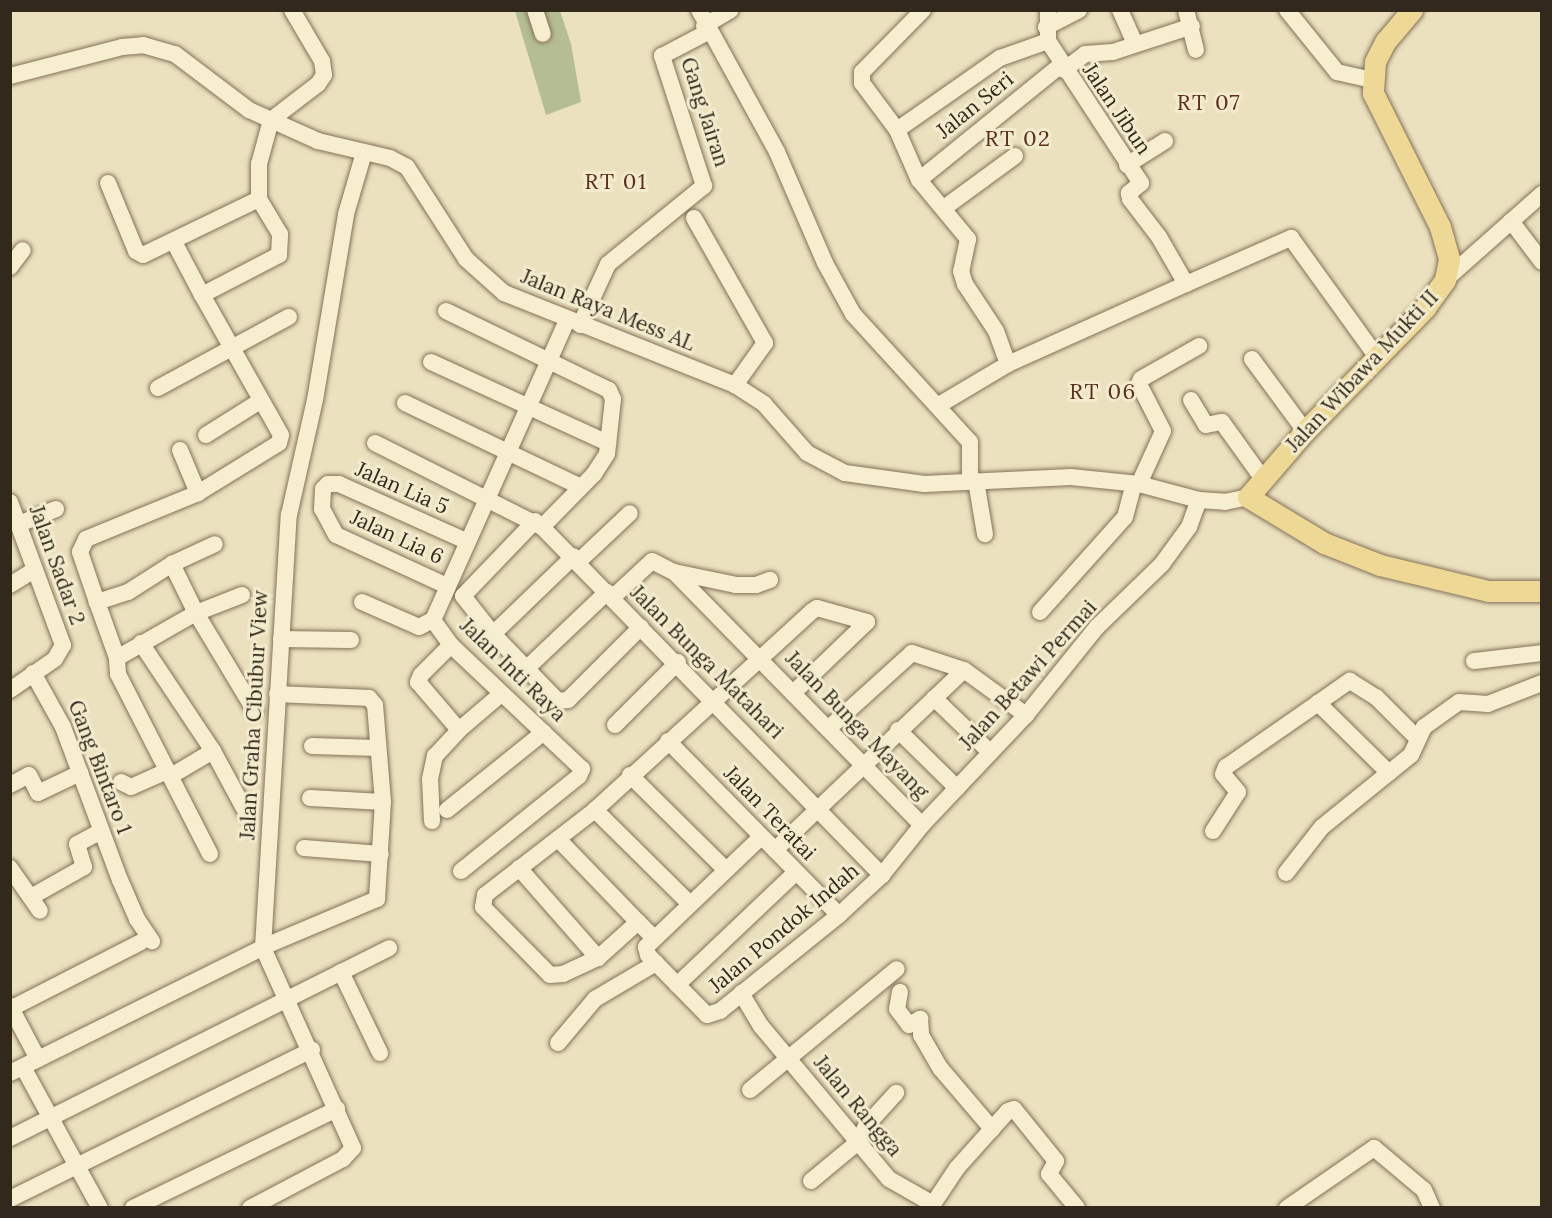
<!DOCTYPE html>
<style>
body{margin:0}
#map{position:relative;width:1552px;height:1218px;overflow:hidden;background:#ebe1be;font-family:Lora,serif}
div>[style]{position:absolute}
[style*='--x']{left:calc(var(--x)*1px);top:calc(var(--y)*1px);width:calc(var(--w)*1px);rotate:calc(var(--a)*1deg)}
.cemetery>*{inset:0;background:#b5bd92}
.roads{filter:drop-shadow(0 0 2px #837158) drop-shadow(0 0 2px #837158)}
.minor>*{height:16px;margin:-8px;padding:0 8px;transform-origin:8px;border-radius:8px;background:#f7eed0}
.major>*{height:21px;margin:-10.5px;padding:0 10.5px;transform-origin:10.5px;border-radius:10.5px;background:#eed896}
span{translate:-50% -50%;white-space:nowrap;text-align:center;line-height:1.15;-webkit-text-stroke:6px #f3ebcd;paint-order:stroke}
.street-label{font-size:21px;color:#32281c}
.neighbourhood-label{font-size:22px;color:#5d2f1d;letter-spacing:1.5px}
.frame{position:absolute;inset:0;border:12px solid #32281c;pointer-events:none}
</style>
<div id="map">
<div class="cemetery">
<div style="clip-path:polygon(515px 11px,560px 11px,571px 44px,581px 102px,546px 115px)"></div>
</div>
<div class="roads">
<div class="minor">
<div style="--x:535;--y:10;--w:25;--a:72"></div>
<div style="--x:699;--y:10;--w:162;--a:61.2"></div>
<div style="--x:777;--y:152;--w:121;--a:66.6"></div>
<div style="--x:825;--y:263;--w:58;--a:61.2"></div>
<div style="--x:853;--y:314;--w:173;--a:47.6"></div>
<div style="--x:970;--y:442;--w:39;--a:90"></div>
<div style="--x:923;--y:10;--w:87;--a:134.5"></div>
<div style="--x:862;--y:72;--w:11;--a:90"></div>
<div style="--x:862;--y:83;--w:59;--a:53.3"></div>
<div style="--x:897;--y:130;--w:55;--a:66.3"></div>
<div style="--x:919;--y:180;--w:77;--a:50.3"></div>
<div style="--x:968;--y:239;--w:33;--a:102"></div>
<div style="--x:961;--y:271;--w:14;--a:73"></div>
<div style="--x:965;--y:284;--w:56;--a:56.6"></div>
<div style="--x:996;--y:331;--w:35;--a:70"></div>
<div style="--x:1048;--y:10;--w:31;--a:90"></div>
<div style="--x:1048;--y:41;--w:170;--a:56.8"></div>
<div style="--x:1141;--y:183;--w:16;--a:140"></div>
<div style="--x:1129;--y:193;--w:6;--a:81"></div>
<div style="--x:1130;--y:199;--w:48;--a:52.7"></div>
<div style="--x:1159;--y:237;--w:54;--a:60.1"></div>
<div style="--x:1186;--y:284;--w:115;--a:-23.7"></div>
<div style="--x:1291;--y:238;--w:145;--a:54.2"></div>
<div style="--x:1120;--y:10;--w:37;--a:66"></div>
<div style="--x:1186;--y:10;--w:41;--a:76"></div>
<div style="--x:1287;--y:10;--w:80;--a:51.1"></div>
<div style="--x:1337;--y:72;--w:37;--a:13"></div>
<div style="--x:704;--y:26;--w:31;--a:-31"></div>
<div style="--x:1046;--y:27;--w:37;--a:-27"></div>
<div style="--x:1064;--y:70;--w:26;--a:-37"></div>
<div style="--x:1085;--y:54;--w:28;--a:-4"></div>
<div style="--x:1113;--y:52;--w:83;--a:-18.2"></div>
<div style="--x:10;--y:76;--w:116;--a:-14.5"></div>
<div style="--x:122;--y:47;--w:21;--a:-5"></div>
<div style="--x:143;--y:45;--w:33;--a:16"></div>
<div style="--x:175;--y:54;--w:93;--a:37.1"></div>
<div style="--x:249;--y:110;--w:76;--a:24.2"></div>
<div style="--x:318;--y:141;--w:74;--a:13.3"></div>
<div style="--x:390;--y:158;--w:19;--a:28"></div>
<div style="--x:407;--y:167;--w:109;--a:57.3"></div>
<div style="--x:466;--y:259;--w:51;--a:41.8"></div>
<div style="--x:504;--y:293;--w:249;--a:21.7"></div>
<div style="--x:735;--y:385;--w:35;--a:33"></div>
<div style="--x:764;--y:404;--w:65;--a:48.7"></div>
<div style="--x:807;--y:453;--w:43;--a:27.8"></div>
<div style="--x:845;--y:473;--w:80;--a:7.9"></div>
<div style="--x:924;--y:484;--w:147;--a:-2.7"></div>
<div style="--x:1071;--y:477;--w:68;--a:5.9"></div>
<div style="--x:1139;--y:484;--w:62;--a:14.9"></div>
<div style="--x:1199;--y:500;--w:26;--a:4"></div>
<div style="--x:1225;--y:502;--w:24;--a:-12"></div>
<div style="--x:897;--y:130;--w:126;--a:-35"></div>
<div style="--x:1000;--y:58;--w:51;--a:-19.5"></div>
<div style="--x:1127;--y:165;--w:45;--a:-32.3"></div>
<div style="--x:919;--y:180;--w:183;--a:-39"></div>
<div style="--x:108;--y:183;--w:74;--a:67.6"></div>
<div style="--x:136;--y:251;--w:8;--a:30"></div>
<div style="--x:143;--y:255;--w:129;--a:-25.8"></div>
<div style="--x:944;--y:208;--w:88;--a:-36.2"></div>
<div style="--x:694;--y:218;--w:144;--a:60.4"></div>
<div style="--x:765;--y:343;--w:52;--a:125.5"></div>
<div style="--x:1511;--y:221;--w:51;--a:52.9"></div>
<div style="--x:174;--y:242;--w:60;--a:62.2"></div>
<div style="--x:10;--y:267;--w:21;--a:-53"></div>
<div style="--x:1445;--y:280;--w:130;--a:-41.6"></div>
<div style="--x:446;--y:311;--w:181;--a:25.9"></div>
<div style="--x:609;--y:390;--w:10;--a:66"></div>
<div style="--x:613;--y:399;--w:55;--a:96.2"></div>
<div style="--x:607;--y:454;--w:24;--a:123"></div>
<div style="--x:594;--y:474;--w:74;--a:134.5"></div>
<div style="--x:580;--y:325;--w:67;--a:-65.3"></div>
<div style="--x:608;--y:264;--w:124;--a:-39.1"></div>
<div style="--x:704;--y:186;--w:137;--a:-107.9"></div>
<div style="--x:662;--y:56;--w:52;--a:-27.6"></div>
<div style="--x:1252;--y:359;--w:89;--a:53.6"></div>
<div style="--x:431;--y:362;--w:195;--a:24.6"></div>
<div style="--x:158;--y:388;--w:149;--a:-28.5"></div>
<div style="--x:1191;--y:400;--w:29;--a:59"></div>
<div style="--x:1206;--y:425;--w:16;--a:-11"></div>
<div style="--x:1222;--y:422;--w:70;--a:54.3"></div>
<div style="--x:405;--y:403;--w:195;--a:25.5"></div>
<div style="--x:939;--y:405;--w:80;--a:-30.7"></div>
<div style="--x:1008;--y:364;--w:195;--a:-24.2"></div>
<div style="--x:206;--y:435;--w:64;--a:-32.2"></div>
<div style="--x:375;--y:443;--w:187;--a:26.7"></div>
<div style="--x:542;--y:527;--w:487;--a:45.7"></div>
<div style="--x:180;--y:450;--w:47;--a:67.3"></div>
<div style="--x:976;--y:481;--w:54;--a:80.4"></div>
<div style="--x:1139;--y:484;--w:58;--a:-65.6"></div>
<div style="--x:1163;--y:431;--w:53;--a:-117.1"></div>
<div style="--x:1139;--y:384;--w:5;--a:-68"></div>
<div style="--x:1141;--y:379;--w:67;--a:-29.6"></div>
<div style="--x:10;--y:502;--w:153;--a:69.7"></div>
<div style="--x:63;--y:645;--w:16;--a:120"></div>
<div style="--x:55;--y:659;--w:55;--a:145.4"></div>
<div style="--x:535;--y:521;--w:104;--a:133.8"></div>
<div style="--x:463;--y:596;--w:48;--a:51.7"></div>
<div style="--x:493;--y:634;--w:93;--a:45.9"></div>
<div style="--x:558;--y:701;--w:10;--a:-6"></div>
<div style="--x:568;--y:700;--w:103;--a:-45"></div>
<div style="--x:19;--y:524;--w:40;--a:-22"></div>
<div style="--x:578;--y:562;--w:71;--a:-43.3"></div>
<div style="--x:172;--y:564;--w:47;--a:-24.9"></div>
<div style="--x:674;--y:572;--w:354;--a:45.6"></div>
<div style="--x:10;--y:585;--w:28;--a:-32"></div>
<div style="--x:447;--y:586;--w:122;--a:-155.3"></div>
<div style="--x:336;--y:535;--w:30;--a:-118"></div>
<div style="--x:322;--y:509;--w:20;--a:-87"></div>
<div style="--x:323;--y:489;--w:7;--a:-45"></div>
<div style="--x:328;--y:484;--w:11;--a:0"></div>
<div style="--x:339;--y:484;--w:141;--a:24.2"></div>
<div style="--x:242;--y:595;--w:49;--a:158.6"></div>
<div style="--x:196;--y:613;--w:114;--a:59"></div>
<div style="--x:612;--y:598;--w:54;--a:-42.8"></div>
<div style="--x:652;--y:561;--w:25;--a:27"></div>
<div style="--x:674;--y:572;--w:63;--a:11.8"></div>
<div style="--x:736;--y:585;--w:20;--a:0"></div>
<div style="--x:756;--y:585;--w:15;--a:-20"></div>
<div style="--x:97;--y:602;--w:59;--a:70.3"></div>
<div style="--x:362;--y:602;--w:62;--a:23.7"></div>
<div style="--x:419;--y:627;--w:16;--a:-27"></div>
<div style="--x:1040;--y:612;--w:127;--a:-48.2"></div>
<div style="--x:1125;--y:517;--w:34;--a:-75"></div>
<div style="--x:493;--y:634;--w:112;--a:-43.9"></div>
<div style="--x:281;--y:639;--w:70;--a:0.8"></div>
<div style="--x:141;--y:643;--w:130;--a:56.3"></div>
<div style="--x:213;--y:751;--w:72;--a:61.6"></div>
<div style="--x:451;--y:645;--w:42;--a:135"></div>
<div style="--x:421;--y:675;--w:8;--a:113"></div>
<div style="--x:418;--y:682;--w:63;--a:49.5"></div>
<div style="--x:459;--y:730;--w:55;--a:-40.6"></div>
<div style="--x:1474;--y:661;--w:68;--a:-6.7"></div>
<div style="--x:526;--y:669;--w:112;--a:-43.5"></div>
<div style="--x:964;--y:670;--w:77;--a:36"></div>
<div style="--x:33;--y:673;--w:62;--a:60.9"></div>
<div style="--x:63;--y:727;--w:163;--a:69.6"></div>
<div style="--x:120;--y:880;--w:43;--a:66.4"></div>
<div style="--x:137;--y:919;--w:27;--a:56"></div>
<div style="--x:934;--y:698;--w:78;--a:44"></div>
<div style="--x:615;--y:725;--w:89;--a:-45"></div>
<div style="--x:898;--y:730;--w:83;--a:44.5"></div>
<div style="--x:668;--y:741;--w:244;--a:45.5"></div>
<div style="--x:312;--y:746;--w:65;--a:1.8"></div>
<div style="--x:1389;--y:773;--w:100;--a:-135.4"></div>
<div style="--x:1318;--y:703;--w:39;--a:-35"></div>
<div style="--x:1350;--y:681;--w:31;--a:32"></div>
<div style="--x:1376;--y:697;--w:57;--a:45"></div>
<div style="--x:630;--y:775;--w:135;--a:44.7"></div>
<div style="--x:171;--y:776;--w:49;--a:-30.8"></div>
<div style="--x:121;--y:782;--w:11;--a:27"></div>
<div style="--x:131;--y:787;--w:39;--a:-24"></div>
<div style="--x:10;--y:785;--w:21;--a:-28"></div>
<div style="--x:29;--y:775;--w:20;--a:63"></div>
<div style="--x:38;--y:793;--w:47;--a:-25.5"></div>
<div style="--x:310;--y:798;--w:73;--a:3.1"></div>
<div style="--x:447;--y:810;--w:124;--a:-38.8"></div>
<div style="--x:595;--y:810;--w:139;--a:142.3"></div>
<div style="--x:485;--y:895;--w:12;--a:99"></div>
<div style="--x:483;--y:907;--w:95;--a:45.4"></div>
<div style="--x:550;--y:975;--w:13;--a:-4"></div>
<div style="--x:563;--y:974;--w:38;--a:-25"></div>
<div style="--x:598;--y:958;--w:54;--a:-42"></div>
<div style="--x:638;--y:922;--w:21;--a:45"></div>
<div style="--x:432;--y:821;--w:42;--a:-92.7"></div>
<div style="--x:430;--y:779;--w:24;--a:-78"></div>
<div style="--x:435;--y:756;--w:35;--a:-47"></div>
<div style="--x:1213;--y:831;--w:46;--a:-57.3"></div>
<div style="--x:1238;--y:792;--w:23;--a:-130"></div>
<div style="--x:1223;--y:774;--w:8;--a:-67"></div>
<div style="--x:1226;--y:767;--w:112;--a:-34.8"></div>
<div style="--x:761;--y:837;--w:159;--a:136.3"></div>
<div style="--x:646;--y:947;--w:8;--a:76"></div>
<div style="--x:648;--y:955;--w:84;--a:45.5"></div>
<div style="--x:707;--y:1015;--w:14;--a:-17"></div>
<div style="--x:720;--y:1011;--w:153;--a:-38.9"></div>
<div style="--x:839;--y:915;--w:59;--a:-42.9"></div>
<div style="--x:882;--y:875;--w:64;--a:-51.3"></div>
<div style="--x:922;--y:825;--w:151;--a:-46.6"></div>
<div style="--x:1026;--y:715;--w:113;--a:-51.1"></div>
<div style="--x:1097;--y:627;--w:91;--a:-44.1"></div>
<div style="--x:1162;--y:564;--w:46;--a:-53.9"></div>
<div style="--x:1189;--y:527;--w:29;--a:-70"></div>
<div style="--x:558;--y:839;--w:115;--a:46.1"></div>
<div style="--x:304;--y:848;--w:77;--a:4.5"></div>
<div style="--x:775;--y:850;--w:261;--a:-43.6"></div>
<div style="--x:964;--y:670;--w:55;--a:-161.9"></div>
<div style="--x:912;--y:653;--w:113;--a:137.9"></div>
<div style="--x:210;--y:854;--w:202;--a:-117.1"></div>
<div style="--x:118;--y:674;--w:16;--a:-94"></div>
<div style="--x:117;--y:658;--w:91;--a:-29.7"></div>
<div style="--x:196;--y:613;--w:55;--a:-116.1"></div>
<div style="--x:172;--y:564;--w:52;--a:147.5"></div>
<div style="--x:128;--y:592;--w:33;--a:162"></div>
<div style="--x:97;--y:602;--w:53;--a:-108.8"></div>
<div style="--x:80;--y:552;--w:14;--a:-65"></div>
<div style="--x:86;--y:539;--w:121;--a:-22.3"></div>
<div style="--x:198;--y:493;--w:95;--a:-31.7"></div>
<div style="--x:279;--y:443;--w:8;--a:-76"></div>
<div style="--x:281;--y:435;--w:161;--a:-119.4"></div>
<div style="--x:202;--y:295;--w:87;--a:-27.5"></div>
<div style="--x:279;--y:255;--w:21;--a:-87"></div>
<div style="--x:280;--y:234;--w:41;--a:-121"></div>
<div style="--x:259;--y:199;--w:35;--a:-90"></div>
<div style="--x:259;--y:164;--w:46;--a:-74.7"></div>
<div style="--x:271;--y:120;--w:59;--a:-37.5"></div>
<div style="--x:318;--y:84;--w:11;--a:-56"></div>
<div style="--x:324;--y:75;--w:14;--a:-98"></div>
<div style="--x:322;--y:61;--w:59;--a:-120.5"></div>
<div style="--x:10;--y:868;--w:52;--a:55.1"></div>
<div style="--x:519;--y:868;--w:120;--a:48.7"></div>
<div style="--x:461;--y:871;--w:151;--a:-38.8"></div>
<div style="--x:579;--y:776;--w:8;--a:-67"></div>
<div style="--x:582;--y:769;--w:180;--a:-136.6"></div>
<div style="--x:451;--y:645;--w:31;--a:-126"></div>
<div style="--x:433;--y:620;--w:328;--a:-65.9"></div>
<div style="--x:1286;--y:873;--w:58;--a:-52"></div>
<div style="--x:1322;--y:827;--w:114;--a:-39"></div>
<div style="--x:1411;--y:755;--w:31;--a:-65"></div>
<div style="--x:1424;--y:727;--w:43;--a:-35.5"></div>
<div style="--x:1459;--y:702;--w:29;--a:4"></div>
<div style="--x:1488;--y:704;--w:58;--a:-21.3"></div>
<div style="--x:31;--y:897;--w:61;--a:-29.5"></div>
<div style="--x:84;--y:867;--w:24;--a:-107"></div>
<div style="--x:77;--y:844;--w:27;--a:-28"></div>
<div style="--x:690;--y:904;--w:134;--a:-135.3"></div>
<div style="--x:595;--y:810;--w:294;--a:-42.5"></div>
<div style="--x:812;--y:611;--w:6;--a:-31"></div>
<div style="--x:817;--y:608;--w:52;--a:15.6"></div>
<div style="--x:867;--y:622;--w:101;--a:136.2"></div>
<div style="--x:341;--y:972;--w:90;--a:64.3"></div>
<div style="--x:677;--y:985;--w:164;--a:-43.5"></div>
<div style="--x:900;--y:992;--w:17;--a:100"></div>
<div style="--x:897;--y:1009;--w:20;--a:53"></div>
<div style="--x:909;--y:1025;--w:13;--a:-29"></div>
<div style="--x:920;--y:1019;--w:16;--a:86"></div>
<div style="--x:921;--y:1035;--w:39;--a:60"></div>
<div style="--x:941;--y:1069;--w:79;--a:49.6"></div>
<div style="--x:741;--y:993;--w:39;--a:59"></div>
<div style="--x:761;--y:1026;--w:199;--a:50.1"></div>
<div style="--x:889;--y:1179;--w:51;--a:29.6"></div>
<div style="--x:933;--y:1204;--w:43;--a:-56.3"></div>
<div style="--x:957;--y:1168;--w:76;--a:-48.2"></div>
<div style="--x:1008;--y:1111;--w:6;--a:-18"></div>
<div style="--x:1014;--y:1109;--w:67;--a:51.1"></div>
<div style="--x:1056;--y:1161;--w:15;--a:118"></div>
<div style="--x:1049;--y:1174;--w:44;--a:50.5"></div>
<div style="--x:10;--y:1006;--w:60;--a:62.2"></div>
<div style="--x:10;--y:1009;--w:147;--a:-27.1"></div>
<div style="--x:558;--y:1043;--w:57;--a:-49.9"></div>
<div style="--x:595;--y:999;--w:71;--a:-30.5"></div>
<div style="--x:23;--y:1067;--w:161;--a:61.4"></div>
<div style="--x:10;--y:1073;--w:290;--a:-26.4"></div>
<div style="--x:270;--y:944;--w:116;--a:-22.8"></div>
<div style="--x:377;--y:899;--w:97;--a:-86.5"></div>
<div style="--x:383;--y:802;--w:97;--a:-94.7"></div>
<div style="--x:375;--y:705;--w:9;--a:-131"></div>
<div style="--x:369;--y:698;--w:92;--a:-177.5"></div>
<div style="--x:750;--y:1090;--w:190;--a:-39.5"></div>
<div style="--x:10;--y:1138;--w:424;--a:-26.6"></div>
<div style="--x:811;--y:1181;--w:61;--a:-39.7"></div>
<div style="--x:858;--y:1142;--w:18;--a:-63"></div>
<div style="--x:866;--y:1126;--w:45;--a:-47.7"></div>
<div style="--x:10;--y:1199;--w:337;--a:-26.3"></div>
<div style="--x:133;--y:1208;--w:227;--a:-25.9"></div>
<div style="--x:250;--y:1208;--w:105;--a:-27.8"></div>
<div style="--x:343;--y:1159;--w:15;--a:-48"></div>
<div style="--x:353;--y:1148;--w:219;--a:-114.2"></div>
<div style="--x:263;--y:948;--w:434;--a:-86.6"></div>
<div style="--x:289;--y:515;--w:118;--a:-77.3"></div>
<div style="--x:315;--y:400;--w:189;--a:-80.5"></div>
<div style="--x:346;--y:214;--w:64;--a:-73.6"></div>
<div style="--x:1287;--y:1208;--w:106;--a:-34.6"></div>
<div style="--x:1374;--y:1148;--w:65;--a:40"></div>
<div style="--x:1424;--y:1190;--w:20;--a:66"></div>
</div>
<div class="major">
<div style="--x:1412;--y:10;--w:42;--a:130.2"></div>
<div style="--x:1385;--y:42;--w:22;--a:117"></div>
<div style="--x:1375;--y:62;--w:31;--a:94"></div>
<div style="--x:1373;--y:93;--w:150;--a:63.4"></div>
<div style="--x:1440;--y:227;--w:33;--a:74"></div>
<div style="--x:1449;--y:259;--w:21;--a:101"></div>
<div style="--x:1445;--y:280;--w:34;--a:126"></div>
<div style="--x:1425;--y:308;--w:172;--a:134.3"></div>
<div style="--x:1305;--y:431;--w:87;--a:130.8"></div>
<div style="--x:1248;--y:497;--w:89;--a:31.2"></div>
<div style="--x:1324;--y:543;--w:60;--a:21.4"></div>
<div style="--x:1380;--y:565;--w:111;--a:13.5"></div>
<div style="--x:1488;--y:591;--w:54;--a:0"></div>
</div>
</div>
<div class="street-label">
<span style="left:975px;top:105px;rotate:-39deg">Jalan Seri</span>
<span style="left:1117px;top:109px;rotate:56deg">Jalan Jibun</span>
<span style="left:705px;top:112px;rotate:72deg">Gang Jairan</span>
<span style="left:608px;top:310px;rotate:22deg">Jalan Raya Mess AL</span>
<span style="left:1362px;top:371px;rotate:-47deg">Jalan Wibawa Mukti II</span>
<span style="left:402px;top:488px;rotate:24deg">Jalan Lia 5</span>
<span style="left:397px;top:537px;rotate:25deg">Jalan Lia 6</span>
<span style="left:57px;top:565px;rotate:70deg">Jalan Sadar 2</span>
<span style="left:707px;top:662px;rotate:45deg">Jalan Bunga Matahari</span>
<span style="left:513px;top:670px;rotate:44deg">Jalan Inti Raya</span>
<span style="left:1028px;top:675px;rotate:-48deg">Jalan Betawi Permai</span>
<span style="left:254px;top:715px;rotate:-87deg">Jalan Graha Cibubur View</span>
<span style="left:857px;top:725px;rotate:46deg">Jalan Bunga Mayang</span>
<span style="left:100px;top:767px;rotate:69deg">Gang Bintaro 1</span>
<span style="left:770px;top:813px;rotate:46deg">Jalan Teratai</span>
<span style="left:784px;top:928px;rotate:-40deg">Jalan Pondok Indah</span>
<span style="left:858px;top:1106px;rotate:50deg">Jalan Rangga</span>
</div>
<div class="neighbourhood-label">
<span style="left:1209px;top:103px">RT 07</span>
<span style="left:1018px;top:139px">RT 02</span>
<span style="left:616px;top:182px">RT 01</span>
<span style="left:1103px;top:392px">RT 06</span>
</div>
<div class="frame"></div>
</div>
